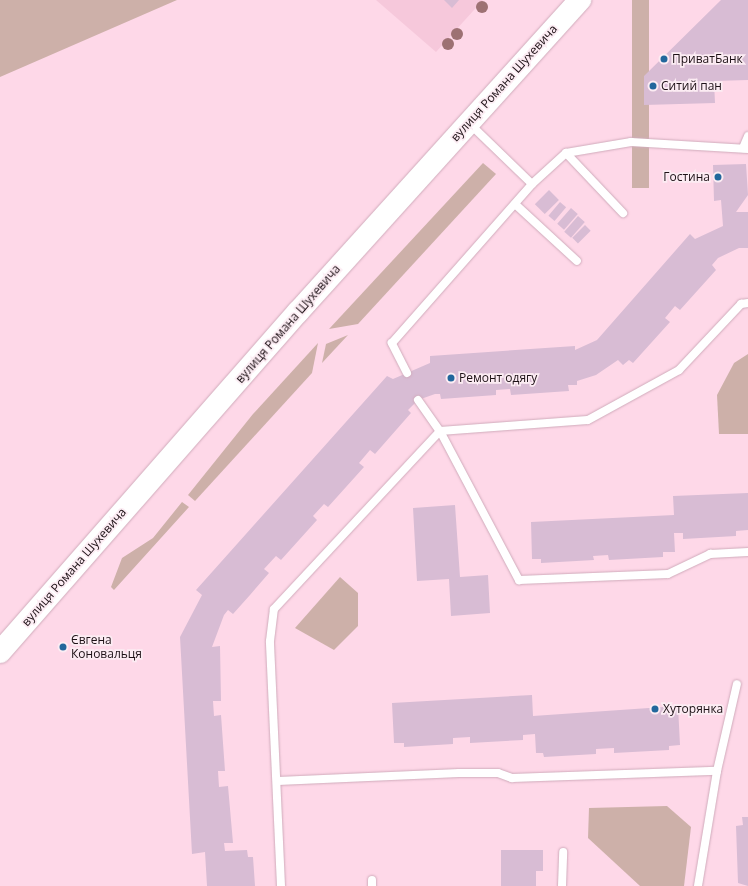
<!DOCTYPE html>
<meta charset="utf-8">
<style>
body{margin:0}
#map{position:relative;width:748px;height:886px;overflow:hidden;background:#fed8e8;font-family:"Open Sans",sans-serif}
div>[style]{position:absolute}
[style*='--x']{left:calc(var(--x)*1px);top:calc(var(--y)*1px);width:calc(var(--w)*1px);rotate:calc(var(--a)*1deg)}
.built>*{inset:0;background:#f6c8db}
.green>*{inset:0;background:#cdb0a9;transform-origin:0 0}
.building>*{inset:0;background:#d8bcd4;transform-origin:0 0}
.roads{filter:drop-shadow(0 0 1px #d0abbb) drop-shadow(0 0 1px #d0abbb)}
.lane>*{height:8px;margin:-4px;padding:0 4px;transform-origin:4px;border-radius:4px;background:#fff}
.secondary>*{height:22px;margin:-11px;padding:0 11px;transform-origin:11px;border-radius:11px;background:#fff}
.trees>*{width:12px;height:12px;margin:-6px;border-radius:50%;background:#9d7173}
.dots>*{width:11px;height:11px;translate:-50% -50%;box-sizing:border-box;border:2px solid #fcecf3;border-radius:50%}
span{translate:-50% -50%;white-space:nowrap;text-align:center;line-height:1.15;-webkit-text-stroke:3.5px #fcecf3;paint-order:stroke}
.poi-label{font-size:12px;color:#1d1116}
.left{translate:0 -50%;text-align:left}
.right{translate:-100% -50%;text-align:right}
.street-label{font-size:12px;color:#1d1116}
</style>
<div id="map">
<div class="built">
<div style="clip-path:polygon(376px 0,483px 0,436px 52px)"></div>
</div>
<div class="green">
<div style="clip-path:polygon(0 0,177px 0,0 77px)"></div>
<div style="left:632px;top:0;width:17px;height:188px"></div>
<div style="clip-path:polygon(483px 163px,496px 174px,358px 324px,329px 329px)"></div>
<div style="clip-path:polygon(348px 335px,322px 363px,326px 344px)"></div>
<div style="clip-path:polygon(318px 343px,312px 373px,195px 501px,188px 495px,253px 414px)"></div>
<div style="clip-path:polygon(748px 354px,748px 434px,719px 434px,717px 395px,734px 363px)"></div>
<div style="clip-path:polygon(182px 502px,189px 507px,114px 590px,111px 587px,122px 558px,153px 538px)"></div>
<div style="clip-path:polygon(340px 577px,358px 593px,358px 626px,334px 650px,295px 628px)"></div>
<div style="clip-path:polygon(667px 806px,691px 827px,684px 886px,640px 886px,588px 838px,589px 808px)"></div>
</div>
<div class="building">
<div style="clip-path:polygon(444px 0,459px 0,452px 8px)"></div>
<div style="clip-path:polygon(721px 0,748px 0,748px 80px,714px 81px,715px 103px,644px 105px,644px 76px)"></div>
<div style="clip-path:polygon(746px 164px,748px 195px,736px 212px,748px 212px,748px 248px,739px 248px,718px 258px,712px 265px,716px 270px,680px 310px,675px 306px,665px 318px,670px 322px,633px 363px,629px 360px,623px 365px,618px 360px,596px 375px,577px 381px,577px 385px,568px 385px,569px 391px,511px 395px,510px 389px,496px 390px,496px 395px,441px 399px,440px 394px,435px 394px,418px 400px,408px 410px,411px 413px,375px 454px,370px 450px,359px 463px,364px 467px,328px 507px,324px 504px,313px 516px,317px 520px,281px 560px,276px 556px,264px 569px,269px 573px,250px 595px,233px 614px,228px 610px,224px 615px,212px 647px,220px 646px,221px 701px,213px 701px,214px 716px,221px 715px,225px 771px,218px 771px,219px 787px,228px 786px,233px 843px,224px 843px,225px 851px,247px 850px,248px 857px,253px 857px,255px 886px,207px 886px,205px 852px,192px 854px,180px 637px,202px 595px,196px 590px,387px 376px,393px 379px,430px 363px,430px 356px,575px 346px,575px 350px,597px 340px,690px 234px,695px 239px,723px 226px,721px 200px,714px 201px,713px 165px)"></div>
<div style="left:549px;top:190px;width:14px;height:20px;rotate:45deg"></div>
<div style="left:560px;top:202px;width:8px;height:18px;rotate:40deg"></div>
<div style="left:571px;top:208px;width:9px;height:21px;rotate:41deg"></div>
<div style="left:578px;top:216px;width:9px;height:21px;rotate:41deg"></div>
<div style="left:585px;top:225px;width:8px;height:18px;rotate:45deg"></div>
<div style="clip-path:polygon(748px 493px,748px 530px,736px 531px,736px 536px,683px 539px,683px 533px,674px 533px,675px 552px,663px 552px,663px 557px,609px 560px,608px 555px,593px 556px,594px 560px,541px 563px,541px 559px,532px 559px,531px 522px,674px 515px,673px 496px)"></div>
<div style="clip-path:polygon(455px 505px,460px 577px,488px 575px,490px 613px,451px 616px,449px 579px,417px 581px,413px 508px)"></div>
<div style="clip-path:polygon(532px 695px,533px 716px,678px 706px,680px 745px,669px 746px,669px 750px,614px 753px,614px 748px,596px 749px,596px 754px,544px 757px,543px 753px,536px 753px,535px 734px,523px 735px,523px 740px,470px 743px,470px 737px,453px 738px,453px 744px,404px 747px,404px 743px,394px 743px,392px 703px)"></div>
<div style="clip-path:polygon(742px 817px,748px 817px,748px 886px,738px 883px,736px 826px,743px 825px)"></div>
<div style="clip-path:polygon(501px 850px,543px 850px,543px 871px,536px 871px,536px 886px,501px 886px)"></div>
</div>
<div class="roads">
<div class="lane">
<div style="--x:743;--y:148;--w:13;--a:-67"></div>
<div style="--x:566;--y:153;--w:83;--a:46.5"></div>
<div style="--x:532;--y:184;--w:46;--a:-42.4"></div>
<div style="--x:566;--y:153;--w:66;--a:-9.6"></div>
<div style="--x:631;--y:142;--w:117;--a:3.4"></div>
<div style="--x:515;--y:204;--w:84;--a:42.6"></div>
<div style="--x:407;--y:373;--w:34;--a:-117"></div>
<div style="--x:392;--y:343;--w:212;--a:-48.6"></div>
<div style="--x:532;--y:184;--w:88;--a:-135.9"></div>
<div style="--x:418;--y:400;--w:38;--a:55"></div>
<div style="--x:440;--y:431;--w:169;--a:62.1"></div>
<div style="--x:519;--y:580;--w:149;--a:-2.3"></div>
<div style="--x:668;--y:574;--w:47;--a:-25.5"></div>
<div style="--x:710;--y:554;--w:38;--a:-3"></div>
<div style="--x:717;--y:771;--w:89;--a:-77.1"></div>
<div style="--x:278;--y:781;--w:181;--a:-2.5"></div>
<div style="--x:459;--y:773;--w:39;--a:0"></div>
<div style="--x:498;--y:773;--w:15;--a:20"></div>
<div style="--x:512;--y:778;--w:205;--a:-2"></div>
<div style="--x:717;--y:771;--w:117;--a:99.4"></div>
<div style="--x:372;--y:880;--w:6;--a:90"></div>
<div style="--x:281;--y:886;--w:245;--a:-92.6"></div>
<div style="--x:270;--y:641;--w:32;--a:-83"></div>
<div style="--x:274;--y:609;--w:243;--a:-47"></div>
<div style="--x:440;--y:431;--w:148;--a:-4.3"></div>
<div style="--x:588;--y:420;--w:104;--a:-28.8"></div>
<div style="--x:679;--y:370;--w:91;--a:-46.8"></div>
<div style="--x:741;--y:304;--w:7;--a:-8"></div>
<div style="--x:562;--y:886;--w:34;--a:-88"></div>
</div>
<div class="secondary">
<div style="--x:0;--y:652;--w:452;--a:-48.8"></div>
<div style="--x:298;--y:312;--w:421;--a:-47.9"></div>
</div>
</div>
<div class="trees">
<div style="left:482px;top:7px"></div>
<div style="left:457px;top:34px"></div>
<div style="left:448px;top:44px"></div>
</div>
<div class="dots">
<div style="left:664px;top:59px;background:#22679c"></div>
<div style="left:653px;top:86px;background:#22679c"></div>
<div style="left:718px;top:177px;background:#22679c"></div>
<div style="left:451px;top:378px;background:#22679c"></div>
<div style="left:63px;top:647px;background:#22679c"></div>
<div style="left:655px;top:709px;background:#22679c"></div>
</div>
<div class="poi-label">
<span class="left" style="left:672px;top:59px">ПриватБанк</span>
<span class="left" style="left:661px;top:86px">Ситий пан</span>
<span class="right" style="left:710px;top:177px">Гостина</span>
<span class="left" style="left:459px;top:378px">Ремонт одягу</span>
<span class="left" style="left:71px;top:647px">Євгена<br>Коновальця</span>
<span class="left" style="left:663px;top:709px">Хуторянка</span>
</div>
<div class="street-label">
<span style="left:504px;top:83px;rotate:-48deg">вулиця Романа Шухевича</span>
<span style="left:288px;top:324px;rotate:-49deg">вулиця Романа Шухевича</span>
<span style="left:74px;top:567px;rotate:-49deg">вулиця Романа Шухевича</span>
</div>
</div>
